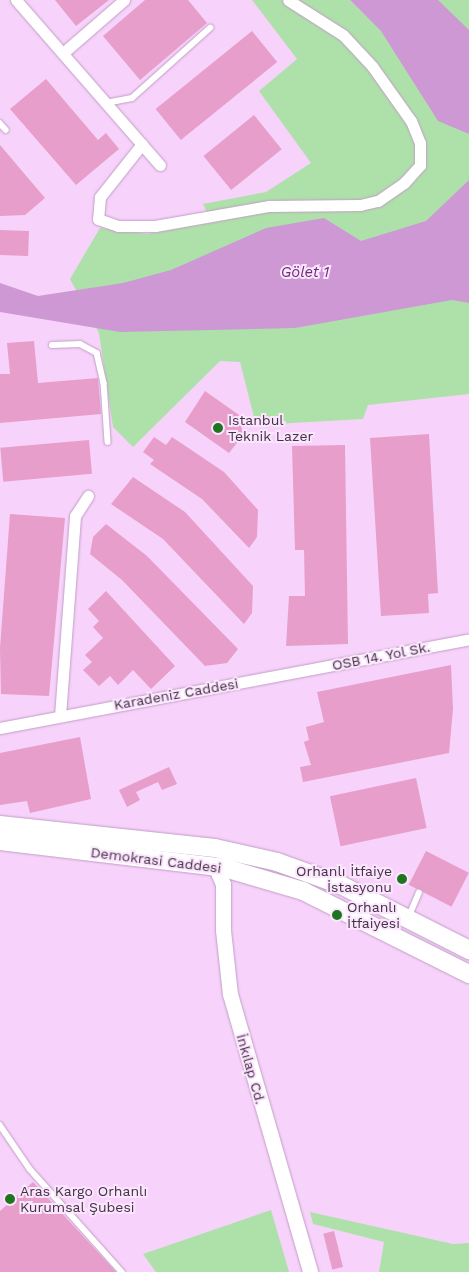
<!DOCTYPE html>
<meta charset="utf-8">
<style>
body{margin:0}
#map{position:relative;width:469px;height:1272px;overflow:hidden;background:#f7d2fb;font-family:"Work Sans",sans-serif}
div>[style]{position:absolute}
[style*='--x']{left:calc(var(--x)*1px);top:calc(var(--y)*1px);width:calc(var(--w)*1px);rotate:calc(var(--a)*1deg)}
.green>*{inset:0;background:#aee1aa}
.water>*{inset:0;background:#cd98d4}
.building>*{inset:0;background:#e79eca;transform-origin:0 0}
.roads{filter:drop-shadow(0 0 1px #c19ec5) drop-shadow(0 0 1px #c19ec5)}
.lane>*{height:5.5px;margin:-2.75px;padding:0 2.75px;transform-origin:2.75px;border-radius:2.75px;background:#fff}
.street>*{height:11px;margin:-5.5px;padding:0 5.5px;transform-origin:5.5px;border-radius:5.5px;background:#fff}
.secondary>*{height:15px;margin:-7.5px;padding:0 7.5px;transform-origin:7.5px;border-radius:7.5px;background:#fff}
.primary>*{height:18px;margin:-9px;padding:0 9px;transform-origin:9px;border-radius:9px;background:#fff}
.dots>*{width:14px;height:14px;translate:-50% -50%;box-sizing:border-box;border:2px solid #fce5fe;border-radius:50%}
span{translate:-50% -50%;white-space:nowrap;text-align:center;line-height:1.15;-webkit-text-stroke:4px #fce5fe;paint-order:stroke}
.poi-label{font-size:14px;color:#423343}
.left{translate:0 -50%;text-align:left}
.right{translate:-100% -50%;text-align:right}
.street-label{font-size:14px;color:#423343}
.water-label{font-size:15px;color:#6c2d74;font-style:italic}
</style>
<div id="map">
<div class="green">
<div style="clip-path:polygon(252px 0,350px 0,367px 17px,387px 0,469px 0,469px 394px,368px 405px,363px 419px,256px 425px,240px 362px,220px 361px,133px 447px,113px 427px,99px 333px,70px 279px,100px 228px,147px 234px,212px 222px,203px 204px,266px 192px,311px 163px,259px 91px,297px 59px)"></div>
<div style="clip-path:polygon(271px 1210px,289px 1272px,156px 1272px,143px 1254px)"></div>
<div style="clip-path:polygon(310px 1212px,453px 1244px,469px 1243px,469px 1272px,379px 1272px,384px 1242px,313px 1224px)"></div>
</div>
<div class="water">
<div style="clip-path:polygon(350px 0,438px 0,469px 30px,469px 134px,438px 121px,381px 31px)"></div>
<div style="clip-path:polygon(469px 180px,469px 303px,452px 300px,295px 328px,120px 332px,0 312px,0 283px,38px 296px,123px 283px,171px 270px,266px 228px,324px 218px,361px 241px,426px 221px)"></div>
</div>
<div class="building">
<div style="clip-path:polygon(55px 0,109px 0,76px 26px)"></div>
<div style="clip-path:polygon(145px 0,188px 0,207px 23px,140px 80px,103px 36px)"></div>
<div style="left:252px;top:31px;width:40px;height:124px;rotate:51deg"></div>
<div style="clip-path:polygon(46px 79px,98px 140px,106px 133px,119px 149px,76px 185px,10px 109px)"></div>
<div style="left:254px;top:115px;width:44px;height:65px;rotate:51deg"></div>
<div style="clip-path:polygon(0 145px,45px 198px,25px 215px,0 216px)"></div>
<div style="left:0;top:230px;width:29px;height:25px;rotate:2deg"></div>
<div style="clip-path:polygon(34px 341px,38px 383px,98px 378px,101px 414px,0 423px,0 374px,10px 374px,7px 343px)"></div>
<div style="clip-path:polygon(205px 391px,239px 415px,243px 435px,229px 453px,185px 422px)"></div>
<div style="clip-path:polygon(429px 434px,438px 593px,428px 594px,429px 613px,381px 616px,370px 438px)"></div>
<div style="clip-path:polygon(154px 437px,166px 445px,172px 437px,224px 472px,258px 510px,257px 537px,249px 548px,202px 499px,150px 464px,154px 460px,143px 452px)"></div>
<div style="left:89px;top:440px;width:34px;height:89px;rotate:85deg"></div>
<div style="clip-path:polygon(345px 445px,348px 644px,286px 646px,289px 596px,305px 596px,304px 550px,295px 550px,292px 446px)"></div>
<div style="clip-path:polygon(133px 477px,185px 512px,253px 586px,252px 613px,244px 624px,163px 539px,111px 504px)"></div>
<div style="clip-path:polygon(10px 514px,65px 518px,49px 696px,1px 694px,0 648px)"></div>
<div style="clip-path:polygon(106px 524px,147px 556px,238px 649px,227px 663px,205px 666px,122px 580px,90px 554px,93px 537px)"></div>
<div style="clip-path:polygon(106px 591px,175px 666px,151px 689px,133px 670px,118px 685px,110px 676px,99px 686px,83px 670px,92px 662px,85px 655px,103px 638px,93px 627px,99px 621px,88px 609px)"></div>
<div style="clip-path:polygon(451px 665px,453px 709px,449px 753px,303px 782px,300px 767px,311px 765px,304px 742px,309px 740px,306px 727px,324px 722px,317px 692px)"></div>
<div style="clip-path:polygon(80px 737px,91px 799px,30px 813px,27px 801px,0 805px,0 753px)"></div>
<div style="clip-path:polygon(169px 767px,177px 784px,162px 790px,158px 782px,136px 792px,140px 800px,127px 807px,119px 790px)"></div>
<div style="left:416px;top:778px;width:51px;height:88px;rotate:78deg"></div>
<div style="left:426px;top:851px;width:48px;height:38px;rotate:27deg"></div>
<div style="clip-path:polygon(33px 1182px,93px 1247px,116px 1272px,0 1272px,0 1211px)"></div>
<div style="left:334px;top:1231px;width:37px;height:11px;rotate:76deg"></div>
</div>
<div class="roads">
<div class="lane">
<div style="--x:106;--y:103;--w:26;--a:-11"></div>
<div style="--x:132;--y:98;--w:105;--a:-41.9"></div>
<div style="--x:0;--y:123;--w:9;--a:49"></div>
<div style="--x:52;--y:345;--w:28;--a:-2"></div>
<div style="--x:80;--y:344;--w:19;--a:28"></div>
<div style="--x:97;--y:353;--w:31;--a:77"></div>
<div style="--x:104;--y:383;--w:59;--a:86.1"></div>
<div style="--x:409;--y:916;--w:25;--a:-67"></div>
<div style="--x:0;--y:1125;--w:53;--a:55.7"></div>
<div style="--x:30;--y:1169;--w:138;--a:48.2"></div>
</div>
<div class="street">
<div style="--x:16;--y:0;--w:219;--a:48.9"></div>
<div style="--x:63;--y:53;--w:81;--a:-41"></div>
<div style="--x:142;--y:144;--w:68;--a:128.4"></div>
<div style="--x:100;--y:197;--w:22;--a:95"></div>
<div style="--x:98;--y:219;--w:21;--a:19"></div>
<div style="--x:118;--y:226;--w:37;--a:0"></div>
<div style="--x:155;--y:226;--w:116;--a:-10"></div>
<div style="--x:269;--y:206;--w:91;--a:-0.6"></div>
<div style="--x:360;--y:205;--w:18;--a:-13"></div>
<div style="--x:378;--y:201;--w:32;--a:-35"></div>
<div style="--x:404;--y:183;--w:24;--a:-48"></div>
<div style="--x:420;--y:165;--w:22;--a:-90"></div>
<div style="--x:420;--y:143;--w:24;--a:-112"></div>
<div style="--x:411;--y:121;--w:67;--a:-125.3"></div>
<div style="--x:372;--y:66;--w:42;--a:-133.1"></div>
<div style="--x:343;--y:35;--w:65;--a:-147.5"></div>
<div style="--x:60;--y:716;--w:201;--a:-85.7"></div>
<div style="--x:75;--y:516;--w:24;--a:-57"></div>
<div style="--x:0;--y:728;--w:477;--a:-10.7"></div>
</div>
<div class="secondary">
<div style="--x:210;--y:865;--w:9;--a:36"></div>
<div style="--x:217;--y:870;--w:15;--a:67"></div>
<div style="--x:223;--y:884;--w:46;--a:90"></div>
<div style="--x:223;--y:930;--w:64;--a:83.8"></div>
<div style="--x:230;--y:994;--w:289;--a:73.9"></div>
</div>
<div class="primary">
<div style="--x:0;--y:825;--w:216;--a:6.1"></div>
<div style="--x:215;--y:848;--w:64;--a:12.7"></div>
<div style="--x:277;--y:862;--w:68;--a:19.8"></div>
<div style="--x:341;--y:885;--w:144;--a:26.9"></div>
<div style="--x:0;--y:841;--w:227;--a:6.8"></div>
<div style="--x:225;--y:868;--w:81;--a:16.4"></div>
<div style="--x:303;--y:891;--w:186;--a:26.6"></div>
</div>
</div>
<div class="dots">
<div style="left:218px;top:428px;background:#1f741f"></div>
<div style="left:402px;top:879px;background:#1f741f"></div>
<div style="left:337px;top:915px;background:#1f741f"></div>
<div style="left:10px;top:1199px;background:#1f741f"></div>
</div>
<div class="poi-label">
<span class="left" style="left:228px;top:428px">Istanbul<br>Teknik Lazer</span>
<span class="right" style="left:392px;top:879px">Orhanlı İtfaiye<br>İstasyonu</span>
<span class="left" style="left:347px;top:915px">Orhanlı<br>İtfaiyesi</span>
<span class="left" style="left:20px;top:1199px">Aras Kargo Orhanlı<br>Kurumsal Şubesi</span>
</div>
<div class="street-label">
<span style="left:381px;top:656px;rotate:-11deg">OSB 14. Yol Sk.</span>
<span style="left:176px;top:694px;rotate:-10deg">Karadeniz Caddesi</span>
<span style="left:156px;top:860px;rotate:7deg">Demokrasi Caddesi</span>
<span style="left:251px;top:1069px;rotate:74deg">İnkılap Cd.</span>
</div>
<div class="water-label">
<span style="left:305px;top:273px">Gölet 1</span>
</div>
</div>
